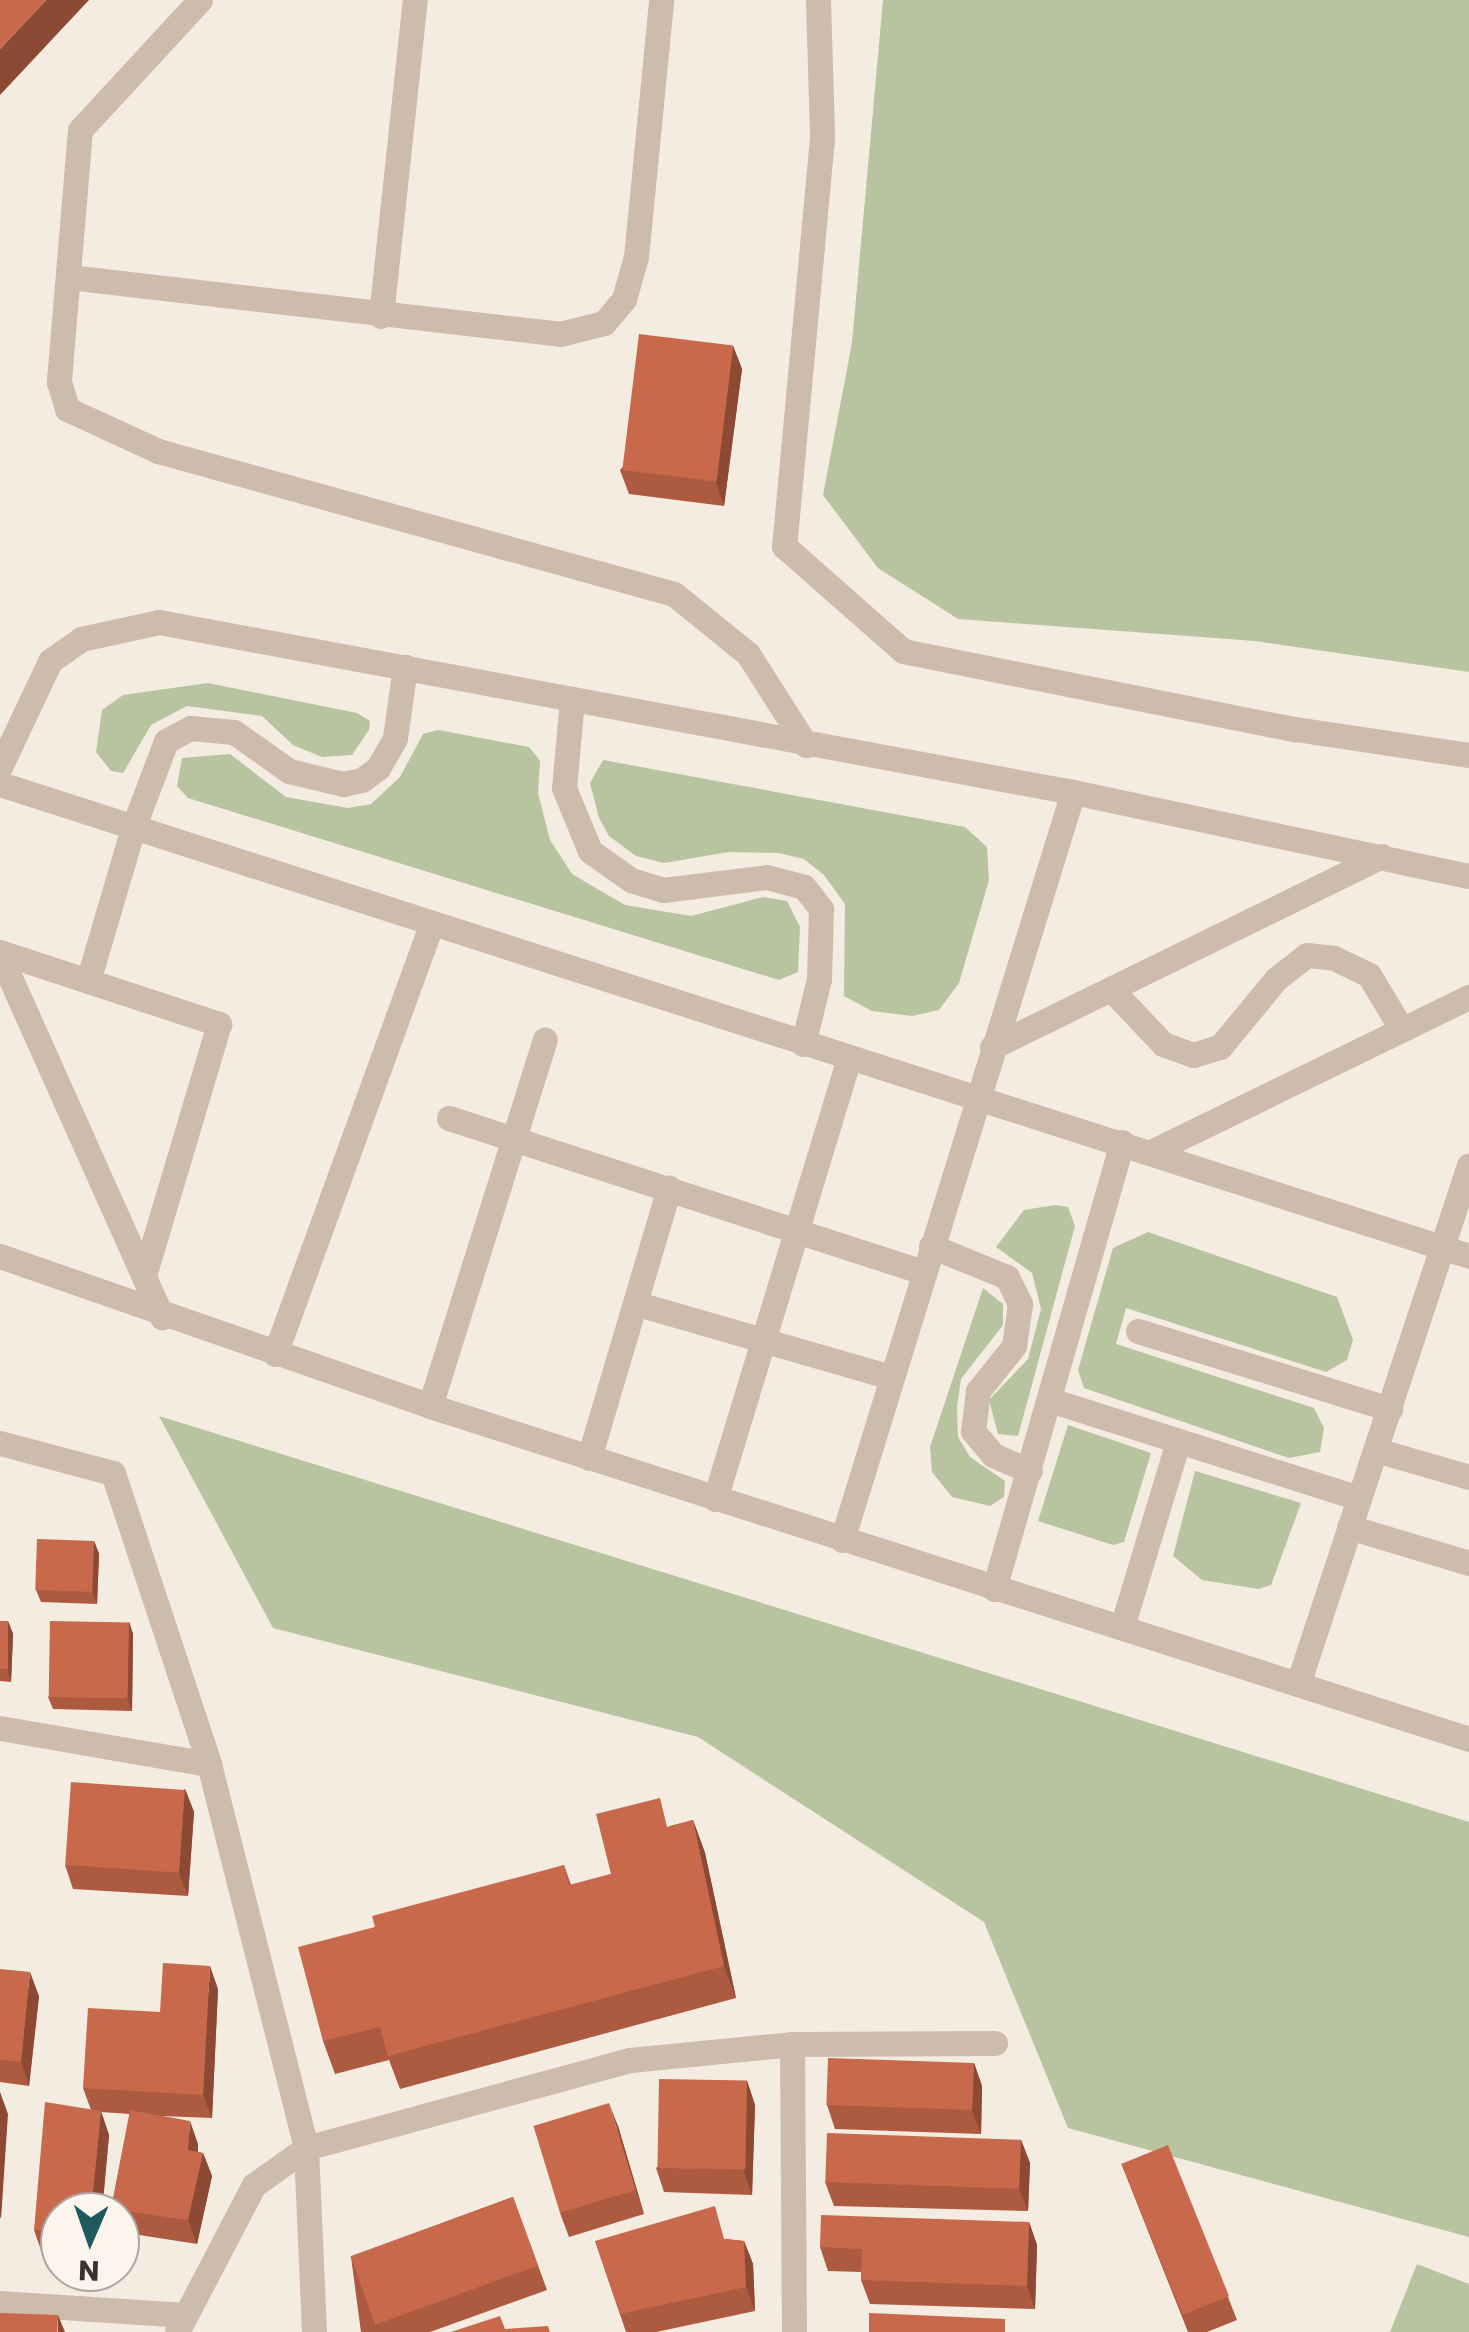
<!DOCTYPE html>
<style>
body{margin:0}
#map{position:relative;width:1469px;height:2332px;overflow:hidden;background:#f4ebe1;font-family:Poppins,sans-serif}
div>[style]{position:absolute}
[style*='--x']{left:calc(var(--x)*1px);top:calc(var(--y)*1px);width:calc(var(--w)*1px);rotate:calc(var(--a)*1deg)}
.green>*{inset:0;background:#b8c4a0}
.lane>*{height:25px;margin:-12.5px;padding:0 12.5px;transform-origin:12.5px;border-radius:12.5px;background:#cdbbac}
.street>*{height:25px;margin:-12.5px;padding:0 12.5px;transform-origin:12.5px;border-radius:12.5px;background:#cdbbac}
.wall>*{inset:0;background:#ac5a40}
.shaded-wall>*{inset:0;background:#8c4a34}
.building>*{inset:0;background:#c8694b;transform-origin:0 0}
span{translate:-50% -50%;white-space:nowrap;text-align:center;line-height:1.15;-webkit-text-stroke:8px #fbf5ee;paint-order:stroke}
.north{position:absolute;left:40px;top:2192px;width:100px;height:100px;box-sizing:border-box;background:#fbf5ee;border:2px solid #aea6a0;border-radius:50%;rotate:182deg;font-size:28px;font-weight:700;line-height:40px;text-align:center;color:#3b302b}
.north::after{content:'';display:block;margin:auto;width:35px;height:45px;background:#1f5a5e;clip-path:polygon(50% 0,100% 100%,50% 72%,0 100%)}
</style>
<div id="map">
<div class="green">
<div style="clip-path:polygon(883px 0,1469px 0,1469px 672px,1255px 641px,958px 619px,878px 568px,823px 495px,852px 343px)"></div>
<div style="clip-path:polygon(208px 683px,357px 713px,370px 721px,369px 730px,352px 755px,322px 757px,293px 745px,262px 716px,187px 706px,151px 725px,123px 773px,111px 771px,96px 752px,102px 710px,123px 695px)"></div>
<div style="clip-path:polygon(438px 730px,529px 747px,540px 761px,538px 793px,550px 840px,572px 874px,625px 905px,691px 916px,763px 897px,787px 901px,800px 927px,798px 972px,779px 980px,188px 798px,177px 786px,182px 758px,230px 754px,286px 797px,348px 808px,371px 804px,400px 777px,423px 734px)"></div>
<div style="clip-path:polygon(603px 760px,965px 827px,987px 847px,989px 880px,959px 983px,939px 1010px,912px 1016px,872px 1011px,844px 996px,845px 904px,824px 875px,804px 859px,779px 853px,729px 852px,664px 863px,636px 856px,609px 836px,599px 818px,590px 783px)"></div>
<div style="clip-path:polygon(1055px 1205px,1068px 1207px,1075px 1226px,1018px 1436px,998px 1434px,989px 1400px,1028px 1359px,1041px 1309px,1032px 1273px,996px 1247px,1024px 1210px)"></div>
<div style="clip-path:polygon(1148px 1232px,1337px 1297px,1353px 1340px,1347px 1360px,1326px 1372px,1126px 1308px,1116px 1344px,1314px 1408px,1324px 1428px,1320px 1452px,1289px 1458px,1084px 1388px,1078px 1370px,1113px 1248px)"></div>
<div style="clip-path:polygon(983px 1288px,1003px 1304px,1003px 1325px,961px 1379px,957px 1407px,958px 1437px,970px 1457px,1005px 1481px,1004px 1497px,990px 1506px,952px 1497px,932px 1472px,930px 1447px)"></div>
<div style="clip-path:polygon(159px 1416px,1469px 1822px,1469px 2237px,1068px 2128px,984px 1922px,698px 1737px,273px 1628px)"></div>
<div style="clip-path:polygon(1068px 1425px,1151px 1453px,1124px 1542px,1113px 1545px,1038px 1521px)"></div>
<div style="clip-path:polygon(1195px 1471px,1301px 1503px,1271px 1585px,1258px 1589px,1202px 1580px,1173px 1556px)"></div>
<div style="clip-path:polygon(1417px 2264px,1469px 2284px,1469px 2332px,1390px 2332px)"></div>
</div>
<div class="lane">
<div style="--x:200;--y:0;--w:177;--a:132.7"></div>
<div style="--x:80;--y:130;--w:253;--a:94.8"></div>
<div style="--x:59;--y:382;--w:28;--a:73"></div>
<div style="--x:67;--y:409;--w:100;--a:24.8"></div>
<div style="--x:158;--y:451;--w:535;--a:15.49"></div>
<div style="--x:674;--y:594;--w:95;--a:39"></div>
<div style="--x:748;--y:654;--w:108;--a:57.5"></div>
<div style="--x:69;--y:277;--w:494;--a:6.6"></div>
<div style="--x:560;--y:334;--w:45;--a:-14"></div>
<div style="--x:604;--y:323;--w:31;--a:-50"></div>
<div style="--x:624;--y:299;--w:44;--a:-74.1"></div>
<div style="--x:636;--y:257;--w:258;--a:-84.4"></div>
<div style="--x:381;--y:316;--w:318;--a:-83.9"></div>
<div style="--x:572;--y:699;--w:89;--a:95.1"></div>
<div style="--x:564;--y:788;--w:68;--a:67.6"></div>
<div style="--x:590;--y:851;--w:50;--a:35.3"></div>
<div style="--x:631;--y:880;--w:34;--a:17"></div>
<div style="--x:663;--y:890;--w:105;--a:-7.1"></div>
<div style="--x:767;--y:877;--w:38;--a:15"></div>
<div style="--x:804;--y:887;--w:28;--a:52"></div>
<div style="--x:821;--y:909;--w:70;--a:91.6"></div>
<div style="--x:819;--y:979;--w:67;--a:103.8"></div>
<div style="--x:0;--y:767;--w:117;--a:-64.7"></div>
<div style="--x:50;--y:661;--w:38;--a:-35"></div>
<div style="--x:81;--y:639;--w:80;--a:-12.3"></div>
<div style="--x:159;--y:622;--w:930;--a:10.54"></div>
<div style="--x:1073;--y:792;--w:405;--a:12"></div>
<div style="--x:0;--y:784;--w:1543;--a:17.81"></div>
<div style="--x:0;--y:952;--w:231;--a:18.2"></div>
<div style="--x:219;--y:1024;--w:262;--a:106.6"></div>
<div style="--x:0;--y:955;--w:397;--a:65.9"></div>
<div style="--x:88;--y:981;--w:159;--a:-73.6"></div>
<div style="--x:133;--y:828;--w:93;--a:-69.2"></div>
<div style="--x:166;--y:741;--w:27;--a:-28"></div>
<div style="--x:190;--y:728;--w:44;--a:5.2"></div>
<div style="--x:234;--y:732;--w:67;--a:35.3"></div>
<div style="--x:289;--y:771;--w:56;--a:13.5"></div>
<div style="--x:343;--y:784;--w:19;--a:-12"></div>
<div style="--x:362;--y:780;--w:20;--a:-37"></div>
<div style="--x:378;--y:768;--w:34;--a:-60"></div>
<div style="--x:395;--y:738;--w:72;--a:-82"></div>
<div style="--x:1111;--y:989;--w:76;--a:46.6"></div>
<div style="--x:1163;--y:1044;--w:32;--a:20"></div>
<div style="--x:1193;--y:1055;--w:28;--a:-17"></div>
<div style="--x:1220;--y:1047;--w:88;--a:-50.5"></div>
<div style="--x:1276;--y:979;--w:39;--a:-38"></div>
<div style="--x:1307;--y:955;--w:27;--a:6"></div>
<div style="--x:1334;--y:958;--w:39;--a:26"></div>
<div style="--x:1369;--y:975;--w:64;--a:59"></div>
<div style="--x:992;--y:1047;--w:434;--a:-26.1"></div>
<div style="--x:449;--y:1118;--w:498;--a:18"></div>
<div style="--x:1151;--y:1152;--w:354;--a:-26"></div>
<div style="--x:931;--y:1246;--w:82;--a:22.2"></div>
<div style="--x:1007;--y:1277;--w:30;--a:64"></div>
<div style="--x:1020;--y:1304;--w:42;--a:98.1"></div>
<div style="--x:1014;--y:1346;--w:58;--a:128.7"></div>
<div style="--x:978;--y:1391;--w:40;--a:97.1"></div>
<div style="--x:973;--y:1431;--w:31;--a:50"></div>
<div style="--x:993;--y:1455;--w:40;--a:23.4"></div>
<div style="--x:0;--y:1256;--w:455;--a:19.2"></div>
<div style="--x:430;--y:1406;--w:1091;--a:17.77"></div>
<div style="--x:638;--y:1304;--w:263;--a:16.1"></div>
<div style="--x:1138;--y:1331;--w:264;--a:17.2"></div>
<div style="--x:275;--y:1354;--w:456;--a:-70"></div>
<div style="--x:1050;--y:1400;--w:324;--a:17.6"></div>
<div style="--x:430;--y:1406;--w:384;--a:-72.6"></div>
<div style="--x:1376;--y:1450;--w:97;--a:16.2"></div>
<div style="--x:589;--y:1458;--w:282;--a:-73.5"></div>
<div style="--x:715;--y:1499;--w:461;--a:-73.1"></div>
<div style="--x:1349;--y:1527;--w:125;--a:16.7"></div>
<div style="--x:842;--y:1540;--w:783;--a:-72.84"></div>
<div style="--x:994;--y:1589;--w:465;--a:-74"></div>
<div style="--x:1122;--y:1627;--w:194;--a:-73.2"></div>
<div style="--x:1298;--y:1684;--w:546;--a:-71.76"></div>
</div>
<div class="street">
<div style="--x:818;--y:0;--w:138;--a:88.3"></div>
<div style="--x:822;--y:138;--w:410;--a:95.3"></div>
<div style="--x:784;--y:546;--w:159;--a:41.4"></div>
<div style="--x:903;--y:651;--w:400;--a:11.3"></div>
<div style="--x:1295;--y:729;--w:176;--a:8.5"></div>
<div style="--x:0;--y:1443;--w:117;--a:14.9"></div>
<div style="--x:113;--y:1473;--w:306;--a:71.7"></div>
<div style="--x:209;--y:1764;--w:396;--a:75.8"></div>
<div style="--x:306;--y:2148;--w:184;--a:87.5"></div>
<div style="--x:0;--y:1728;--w:212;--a:9.8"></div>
<div style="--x:792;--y:2044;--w:288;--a:89.6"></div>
<div style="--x:0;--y:2303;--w:186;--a:3.7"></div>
<div style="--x:177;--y:2332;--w:166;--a:-62.4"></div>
<div style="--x:254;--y:2185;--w:64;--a:-35.4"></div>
<div style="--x:306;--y:2148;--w:336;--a:-15.2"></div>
<div style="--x:630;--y:2060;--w:163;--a:-5.6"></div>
<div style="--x:792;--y:2044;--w:203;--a:-0.3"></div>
</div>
<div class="wall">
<div style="clip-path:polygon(733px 346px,742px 369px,724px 506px,629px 494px,620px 470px)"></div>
<div style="clip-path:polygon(94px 1541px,99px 1554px,97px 1604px,41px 1602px,36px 1590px)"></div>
<div style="clip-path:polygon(0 1621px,8px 1621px,13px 1634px,11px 1682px,0 1681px)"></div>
<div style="clip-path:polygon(129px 1622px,133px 1634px,132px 1711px,53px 1709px,48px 1697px)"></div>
<div style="clip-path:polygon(185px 1789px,194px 1812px,188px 1896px,73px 1889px,65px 1865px)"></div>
<div style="clip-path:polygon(693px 1820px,705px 1853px,736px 1998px,400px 2089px,389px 2060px,335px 2074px,323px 2041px,375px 1927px,564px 1865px,571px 1885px,611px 1874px,670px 1826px)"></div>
<div style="clip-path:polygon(0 1969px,39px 1996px,29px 2086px,0 2082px)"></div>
<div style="clip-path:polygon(218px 1989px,212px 2118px,161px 2116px,198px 2144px,198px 2152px,203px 2153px,212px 2176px,197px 2244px,120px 2232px,120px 2212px,112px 2212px,111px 2209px,130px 2114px,101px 2112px,109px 2135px,102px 2212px,60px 2212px,60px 2254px,42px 2253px,34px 2230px,91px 2110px,83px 2088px,160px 2012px)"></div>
<div style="clip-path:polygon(974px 2063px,982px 2086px,981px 2134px,835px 2129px,827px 2105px)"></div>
<div style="clip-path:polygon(747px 2081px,755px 2105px,752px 2195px,664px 2192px,656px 2168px)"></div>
<div style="clip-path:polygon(618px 2126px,644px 2214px,569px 2237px,560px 2213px)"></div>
<div style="clip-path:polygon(1021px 2140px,1030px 2163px,1028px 2211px,834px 2206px,825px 2182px)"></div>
<div style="clip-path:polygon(1121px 2163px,1228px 2297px,1237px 2320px,1207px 2332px,1188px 2332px)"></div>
<div style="clip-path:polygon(513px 2197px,547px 2290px,430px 2332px,361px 2332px,351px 2257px)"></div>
<div style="clip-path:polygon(1029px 2222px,1037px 2245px,1035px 2309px,870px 2304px,861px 2280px,861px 2272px,828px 2271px,820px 2247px)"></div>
<div style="clip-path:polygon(726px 2239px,744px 2241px,753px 2264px,755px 2311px,656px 2332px,626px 2332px,595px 2241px)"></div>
</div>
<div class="shaded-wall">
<div style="clip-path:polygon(46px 0,89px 0,0 95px,0 49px)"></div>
<div style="clip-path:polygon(733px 346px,742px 369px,724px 506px,716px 482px)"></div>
<div style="clip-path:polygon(94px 1541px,99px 1554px,97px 1604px,92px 1592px)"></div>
<div style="clip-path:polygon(8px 1621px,13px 1634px,11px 1682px,7px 1669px)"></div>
<div style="clip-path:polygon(129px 1622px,133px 1634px,132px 1711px,127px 1698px)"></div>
<div style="clip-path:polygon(185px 1789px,194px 1812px,188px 1896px,179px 1873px)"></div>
<div style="clip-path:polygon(693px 1820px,705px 1853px,736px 1998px,724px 1966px)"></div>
<div style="clip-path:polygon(210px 1966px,218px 1989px,212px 2118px,203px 2095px)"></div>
<div style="clip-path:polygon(30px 1972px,39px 1996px,29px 2086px,21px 2062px)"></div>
<div style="clip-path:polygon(974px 2063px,982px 2086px,981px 2134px,972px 2110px)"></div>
<div style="clip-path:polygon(747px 2081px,755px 2105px,752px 2195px,744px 2172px)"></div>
<div style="clip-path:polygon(0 2092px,8px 2114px,1px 2219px,0 2216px)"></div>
<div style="clip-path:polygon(609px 2103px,618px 2126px,644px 2214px,636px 2190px)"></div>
<div style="clip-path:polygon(101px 2111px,109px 2135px,102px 2212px,91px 2212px)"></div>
<div style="clip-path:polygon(190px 2121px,198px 2144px,196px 2173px,188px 2150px)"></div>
<div style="clip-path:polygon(1021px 2140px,1030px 2163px,1028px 2211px,1019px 2188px)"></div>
<div style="clip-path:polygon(203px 2153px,212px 2176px,197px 2244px,188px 2220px)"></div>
<div style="clip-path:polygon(1029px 2222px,1037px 2245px,1035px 2309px,1027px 2286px)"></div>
<div style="clip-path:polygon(744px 2241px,753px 2264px,755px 2311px,746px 2287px)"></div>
<div style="clip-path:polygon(58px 2315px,65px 2332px,58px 2332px)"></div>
</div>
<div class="building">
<div style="clip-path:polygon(0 0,46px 0,0 49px)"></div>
<div style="left:639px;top:334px;width:95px;height:137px;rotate:7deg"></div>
<div style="left:37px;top:1539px;width:57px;height:51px;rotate:2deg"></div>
<div style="left:0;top:1621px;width:8px;height:48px"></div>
<div style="left:50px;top:1621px;width:79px;height:76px;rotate:1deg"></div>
<div style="left:71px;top:1782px;width:114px;height:83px;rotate:4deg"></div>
<div style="clip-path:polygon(660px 1798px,667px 1827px,693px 1820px,724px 1966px,388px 2056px,380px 2027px,323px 2041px,298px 1947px,375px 1927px,372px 1916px,564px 1865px,569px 1885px,611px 1874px,596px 1814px)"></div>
<div style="clip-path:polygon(163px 1963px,210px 1966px,203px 2095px,83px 2088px,88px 2008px,160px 2012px)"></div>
<div style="clip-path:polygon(0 1969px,30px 1972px,21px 2062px,0 2060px)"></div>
<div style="left:828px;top:2058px;width:146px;height:47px;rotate:2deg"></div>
<div style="left:659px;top:2079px;width:88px;height:89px;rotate:1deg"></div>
<div style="clip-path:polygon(45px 2102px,101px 2111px,91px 2212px,60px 2212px,60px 2231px,34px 2230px)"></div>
<div style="left:609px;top:2103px;width:91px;height:79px;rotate:73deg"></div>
<div style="clip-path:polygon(130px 2110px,190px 2121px,188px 2150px,203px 2153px,188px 2220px,111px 2209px)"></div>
<div style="left:827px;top:2133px;width:194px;height:49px;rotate:2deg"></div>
<div style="left:1168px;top:2145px;width:163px;height:50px;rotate:68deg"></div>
<div style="left:513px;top:2197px;width:73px;height:173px;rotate:70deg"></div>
<div style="clip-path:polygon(715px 2206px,724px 2239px,744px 2241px,746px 2287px,620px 2314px,595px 2241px)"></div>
<div style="clip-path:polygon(821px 2215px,1029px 2222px,1027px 2286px,861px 2280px,862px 2249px,820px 2247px)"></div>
<div style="left:0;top:2313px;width:58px;height:19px;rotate:2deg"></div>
<div style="clip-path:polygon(869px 2313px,1005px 2319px,1005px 2332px,869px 2332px)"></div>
<div style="clip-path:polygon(500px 2316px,505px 2329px,548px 2326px,550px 2332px,451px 2332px)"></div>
</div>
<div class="north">N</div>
</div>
